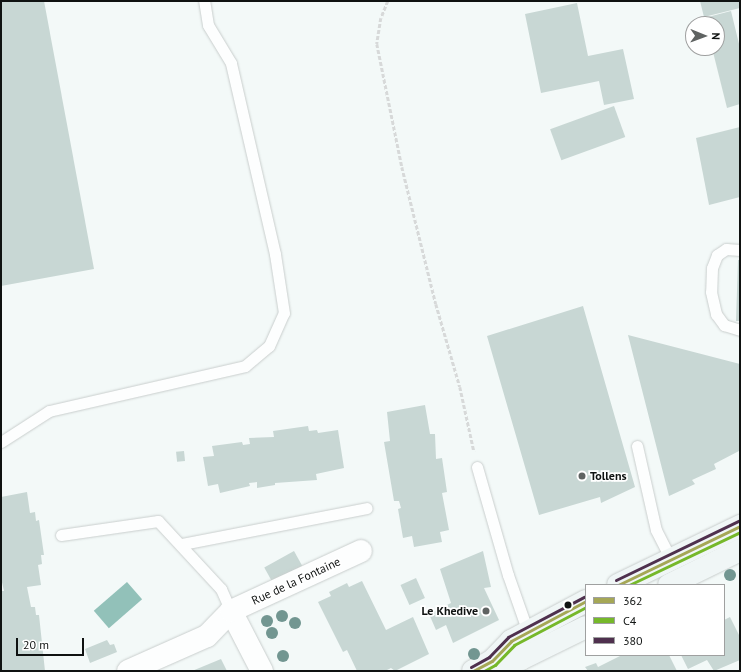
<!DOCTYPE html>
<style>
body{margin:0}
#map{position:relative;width:741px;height:672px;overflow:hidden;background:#f3f9f8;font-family:"PT Sans",sans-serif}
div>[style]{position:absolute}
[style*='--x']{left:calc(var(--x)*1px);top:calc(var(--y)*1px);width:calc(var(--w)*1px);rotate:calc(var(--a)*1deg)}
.water>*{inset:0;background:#92c1b9;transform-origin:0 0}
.building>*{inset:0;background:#c8d7d4;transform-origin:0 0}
.path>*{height:2.5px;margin-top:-1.25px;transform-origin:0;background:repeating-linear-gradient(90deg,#d7d9d9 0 4px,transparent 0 6px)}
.roads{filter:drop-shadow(0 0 1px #c9cecd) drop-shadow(0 0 1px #c9cecd)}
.lane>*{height:11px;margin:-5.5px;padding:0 5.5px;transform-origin:5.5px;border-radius:5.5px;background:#fdfefe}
.street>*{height:22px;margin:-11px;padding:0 11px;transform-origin:11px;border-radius:11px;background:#fdfefe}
.secondary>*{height:22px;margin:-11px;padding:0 11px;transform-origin:11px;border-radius:11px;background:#f0f6f6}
.bus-1>*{height:3px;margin:-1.5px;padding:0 1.5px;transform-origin:1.5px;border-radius:1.5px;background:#a5a756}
.bus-2>*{height:3px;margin:-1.5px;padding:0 1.5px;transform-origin:1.5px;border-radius:1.5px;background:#76b82a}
.bus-3>*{height:3px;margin:-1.5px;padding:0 1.5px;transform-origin:1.5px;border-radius:1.5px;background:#4f304e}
.trees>*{width:12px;height:12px;margin:-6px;border-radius:50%;background:#729691}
.dots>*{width:11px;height:11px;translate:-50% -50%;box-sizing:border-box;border:2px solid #fff;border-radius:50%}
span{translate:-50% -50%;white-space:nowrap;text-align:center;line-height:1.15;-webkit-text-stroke:3.5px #fff;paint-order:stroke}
.poi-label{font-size:12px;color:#0f1211;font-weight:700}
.left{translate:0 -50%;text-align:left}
.right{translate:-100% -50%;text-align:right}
.street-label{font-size:12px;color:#0f1211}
.frame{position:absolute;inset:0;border:2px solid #0f1211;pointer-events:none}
.legend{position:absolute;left:585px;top:584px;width:140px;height:72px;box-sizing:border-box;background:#fff;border:1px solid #9fa0a0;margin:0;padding:5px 7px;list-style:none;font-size:12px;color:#0f1211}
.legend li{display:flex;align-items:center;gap:8px;height:20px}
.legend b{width:20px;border:1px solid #9fa0a0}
.north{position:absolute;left:685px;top:16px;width:40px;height:40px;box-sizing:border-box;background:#fff;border:1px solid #9fa0a0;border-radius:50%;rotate:91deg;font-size:11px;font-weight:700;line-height:16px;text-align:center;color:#0f1211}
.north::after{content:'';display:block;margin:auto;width:14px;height:18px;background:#5f6362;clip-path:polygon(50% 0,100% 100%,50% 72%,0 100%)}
.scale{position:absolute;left:16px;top:638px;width:68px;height:18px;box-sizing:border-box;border:2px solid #0f1211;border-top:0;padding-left:5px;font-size:12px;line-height:14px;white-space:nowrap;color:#0f1211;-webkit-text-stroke:3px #fff;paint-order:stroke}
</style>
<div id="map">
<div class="water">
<div style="left:127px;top:582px;width:23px;height:44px;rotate:49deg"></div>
</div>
<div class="building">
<div style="clip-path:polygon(1px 1px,44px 1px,94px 269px,1px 286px)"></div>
<div style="clip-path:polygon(700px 1px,740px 1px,740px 8px,704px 17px)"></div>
<div style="clip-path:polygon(577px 3px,588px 56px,623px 49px,634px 99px,604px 105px,599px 81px,541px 93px,525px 14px)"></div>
<div style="clip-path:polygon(731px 11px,740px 48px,740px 104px,727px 108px,712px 48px,717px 48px,717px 24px,706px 24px,704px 18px)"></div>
<div style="left:614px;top:106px;width:33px;height:68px;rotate:70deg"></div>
<div style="clip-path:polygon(740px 127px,740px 197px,709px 205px,696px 138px)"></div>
<div style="clip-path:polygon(738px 260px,740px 260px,740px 321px,736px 321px)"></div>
<div style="clip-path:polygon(583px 306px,635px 487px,601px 503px,600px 497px,539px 515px,487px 336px)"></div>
<div style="clip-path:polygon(628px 335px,740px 364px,739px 451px,714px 464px,716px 469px,692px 480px,695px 484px,669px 496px)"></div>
<div style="clip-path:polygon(425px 405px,430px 434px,435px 434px,436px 459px,442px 458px,447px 492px,442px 493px,449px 530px,440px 532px,442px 542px,414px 547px,412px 536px,403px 538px,398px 509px,401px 508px,399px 501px,394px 501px,384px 442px,390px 441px,387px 412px)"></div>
<div style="clip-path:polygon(308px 426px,309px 431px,317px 430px,318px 433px,338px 430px,344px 468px,316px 474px,317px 480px,275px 483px,275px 485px,257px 488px,257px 482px,249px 483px,250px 486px,220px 493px,218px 484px,208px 486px,203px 457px,214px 456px,212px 446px,242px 442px,243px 445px,250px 444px,249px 438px,274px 437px,273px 431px)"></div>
<div style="left:184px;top:451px;width:10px;height:8px;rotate:84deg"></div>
<div style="clip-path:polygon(27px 492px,30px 513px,35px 512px,36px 521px,39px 520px,44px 555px,41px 555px,42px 564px,38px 565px,41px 585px,27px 587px,31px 607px,35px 607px,36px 615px,39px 615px,45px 671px,1px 671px,1px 591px,4px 591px,1px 578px,1px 497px)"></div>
<div style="left:294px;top:551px;width:18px;height:34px;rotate:61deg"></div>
<div style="clip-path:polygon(483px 551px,491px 587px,484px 588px,499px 620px,453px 643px,446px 625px,436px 630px,429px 614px,451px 603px,440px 569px)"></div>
<div style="left:416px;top:578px;width:22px;height:17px;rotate:66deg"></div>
<div style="clip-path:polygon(362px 581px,386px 630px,413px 617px,429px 654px,395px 671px,391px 668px,385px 671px,357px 671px,347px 650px,343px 652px,318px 602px,331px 596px,329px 592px,347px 583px,349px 587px)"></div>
<div style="clip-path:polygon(730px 617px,740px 637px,740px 660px,714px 671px,707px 660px,688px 669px,681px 655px,724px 655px,724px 620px)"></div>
<div style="clip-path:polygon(107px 640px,110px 645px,114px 644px,117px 652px,90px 663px,85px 649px)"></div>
<div style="clip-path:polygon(622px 655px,669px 655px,677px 671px,588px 671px,585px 667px,596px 663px,598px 667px)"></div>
<div style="clip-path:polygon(221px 659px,227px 671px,192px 671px)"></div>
</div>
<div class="path">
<div style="--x:388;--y:1;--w:18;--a:112"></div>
<div style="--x:381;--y:18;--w:26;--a:99"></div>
<div style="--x:377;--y:44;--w:126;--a:78.5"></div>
<div style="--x:402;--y:167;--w:141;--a:76.1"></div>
<div style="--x:436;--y:304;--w:86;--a:73.9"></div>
<div style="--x:460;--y:387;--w:66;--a:77.7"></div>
</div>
<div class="roads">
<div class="lane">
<div style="--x:740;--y:250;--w:14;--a:-176"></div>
<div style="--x:726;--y:249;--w:11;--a:146"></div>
<div style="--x:717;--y:255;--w:14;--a:111"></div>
<div style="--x:712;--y:268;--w:24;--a:92"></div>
<div style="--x:711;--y:292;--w:23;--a:77"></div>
<div style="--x:716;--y:314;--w:14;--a:54"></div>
<div style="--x:724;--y:325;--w:17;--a:17"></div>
<div style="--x:1;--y:442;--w:57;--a:-32.9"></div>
<div style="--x:49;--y:411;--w:201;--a:-12.9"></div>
<div style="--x:245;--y:366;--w:31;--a:-40"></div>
<div style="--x:269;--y:346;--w:36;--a:-66"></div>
<div style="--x:284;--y:313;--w:60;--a:-98.7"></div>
<div style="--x:275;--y:254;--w:196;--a:-103"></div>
<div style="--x:231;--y:63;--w:44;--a:-121.2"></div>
<div style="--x:208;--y:25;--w:24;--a:-99"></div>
<div style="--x:637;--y:446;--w:86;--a:77.3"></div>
<div style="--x:656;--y:530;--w:33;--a:63"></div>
<div style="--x:477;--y:467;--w:112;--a:74"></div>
<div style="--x:508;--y:575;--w:60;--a:70.7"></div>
<div style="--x:61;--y:535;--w:98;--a:-8.2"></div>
<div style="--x:158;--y:521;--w:93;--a:47.2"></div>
<div style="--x:221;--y:589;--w:24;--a:66"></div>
<div style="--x:182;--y:544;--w:188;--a:-11"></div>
</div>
<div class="street">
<div style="--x:231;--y:611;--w:68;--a:62.7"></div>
<div style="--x:128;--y:671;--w:86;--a:-23.9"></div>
<div style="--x:207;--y:636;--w:35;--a:-46"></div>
<div style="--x:231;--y:611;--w:143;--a:-24.8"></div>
</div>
<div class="secondary">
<div style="--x:618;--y:585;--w:136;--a:-25.8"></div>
<div style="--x:669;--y:585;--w:79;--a:-26.2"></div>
<div style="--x:492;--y:661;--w:29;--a:-4"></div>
<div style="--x:521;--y:659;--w:72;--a:-26.2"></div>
<div style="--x:473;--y:671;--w:21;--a:-28"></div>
<div style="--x:492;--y:661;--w:28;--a:-46"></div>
<div style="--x:511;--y:641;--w:85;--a:-28.1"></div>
</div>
</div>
<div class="bus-1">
<div style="--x:618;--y:585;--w:136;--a:-25.8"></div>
<div style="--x:473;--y:671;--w:21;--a:-28"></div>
<div style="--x:492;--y:661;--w:28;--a:-46"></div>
<div style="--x:511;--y:641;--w:85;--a:-28.1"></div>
</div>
<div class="bus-2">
<div style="--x:629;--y:585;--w:123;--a:-25.5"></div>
<div style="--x:484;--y:671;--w:13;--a:-29"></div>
<div style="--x:495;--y:665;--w:28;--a:-46"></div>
<div style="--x:514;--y:645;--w:81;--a:-27.8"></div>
</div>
<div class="bus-3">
<div style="--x:616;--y:580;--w:136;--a:-25.8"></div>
<div style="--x:471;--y:667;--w:21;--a:-29"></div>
<div style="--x:489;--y:657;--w:28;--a:-46"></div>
<div style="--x:508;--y:637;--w:86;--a:-27.8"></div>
</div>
<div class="trees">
<div style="left:730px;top:575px"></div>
<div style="left:282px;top:616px"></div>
<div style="left:267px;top:621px"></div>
<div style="left:295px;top:623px"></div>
<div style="left:272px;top:633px"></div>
<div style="left:474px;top:654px"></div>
<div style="left:283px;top:656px"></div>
</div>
<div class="dots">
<div style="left:582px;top:476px;background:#5f6362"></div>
<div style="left:568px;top:605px;background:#0f1211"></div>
<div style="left:486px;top:611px;background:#5f6362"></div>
</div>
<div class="poi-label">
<span class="left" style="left:590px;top:476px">Tollens</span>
<span class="right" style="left:478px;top:611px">Le Khedive</span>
</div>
<div class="street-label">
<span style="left:296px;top:581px;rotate:-25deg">Rue de la Fontaine</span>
</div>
<div class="frame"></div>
<ul class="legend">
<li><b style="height:5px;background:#a5a756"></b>362</li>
<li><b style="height:5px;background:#76b82a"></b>C4</li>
<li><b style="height:5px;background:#4f304e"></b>380</li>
</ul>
<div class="north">N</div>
<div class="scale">20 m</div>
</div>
